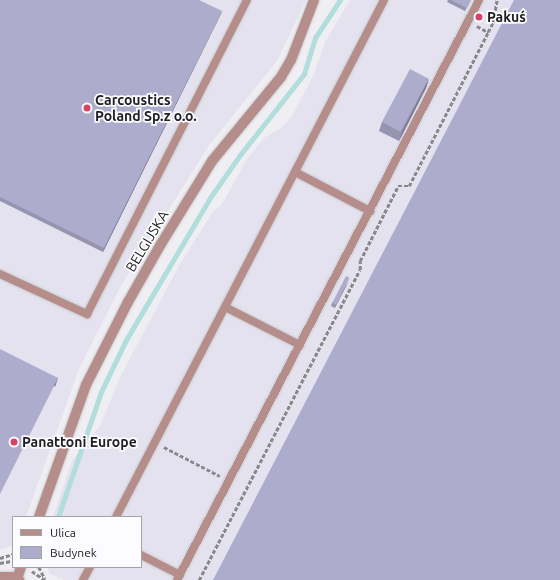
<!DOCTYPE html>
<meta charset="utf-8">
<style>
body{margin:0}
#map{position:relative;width:560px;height:580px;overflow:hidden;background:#efeff3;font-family:Ubuntu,sans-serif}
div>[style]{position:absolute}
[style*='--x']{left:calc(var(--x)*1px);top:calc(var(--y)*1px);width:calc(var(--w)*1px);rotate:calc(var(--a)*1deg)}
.built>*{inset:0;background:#e3e2ee}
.stream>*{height:4.5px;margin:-2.25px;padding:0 2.25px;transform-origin:2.25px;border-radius:2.25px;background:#b1dddc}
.path>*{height:2.5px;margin-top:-1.25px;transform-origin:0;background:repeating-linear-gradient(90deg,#88888b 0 4px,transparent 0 6px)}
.roads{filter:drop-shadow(0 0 1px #cacace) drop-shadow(0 0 1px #cacace)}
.service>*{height:8px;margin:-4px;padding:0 4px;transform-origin:4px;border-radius:4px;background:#b58e8b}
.minor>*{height:10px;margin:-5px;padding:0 5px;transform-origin:5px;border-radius:5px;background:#b58e8b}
.wall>*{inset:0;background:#9694af}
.shaded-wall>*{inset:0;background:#7a788f;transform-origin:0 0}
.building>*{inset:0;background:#aeaccc;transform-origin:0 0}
.dots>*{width:11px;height:11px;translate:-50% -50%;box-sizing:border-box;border:2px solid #fcfcff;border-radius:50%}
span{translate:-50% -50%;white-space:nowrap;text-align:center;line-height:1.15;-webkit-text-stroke:3.5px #fcfcff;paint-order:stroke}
.poi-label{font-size:14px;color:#212123;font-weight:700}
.left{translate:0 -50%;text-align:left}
.street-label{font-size:14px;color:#212123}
.legend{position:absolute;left:12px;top:516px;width:130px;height:52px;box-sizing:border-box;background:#fcfcff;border:1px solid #a4a4a7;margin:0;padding:5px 7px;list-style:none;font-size:12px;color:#212123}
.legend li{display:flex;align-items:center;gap:8px;height:20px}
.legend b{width:20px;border:1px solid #a4a4a7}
</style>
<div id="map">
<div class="built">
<div style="clip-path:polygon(0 0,306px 0,277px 61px,210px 144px,121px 286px,79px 369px,26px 517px,13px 517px,13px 545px,0 550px)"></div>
<div style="clip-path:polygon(350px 0,560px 0,560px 580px,64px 580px,49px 573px,48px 567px,141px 567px,141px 517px,53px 517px,72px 461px,100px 426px,119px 379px,180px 264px,212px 213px,222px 204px,247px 159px,265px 137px,280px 129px,292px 116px,314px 74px,325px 42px)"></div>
</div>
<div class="stream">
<div style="--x:58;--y:517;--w:132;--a:-71"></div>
<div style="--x:101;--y:392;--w:58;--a:-64.3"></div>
<div style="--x:126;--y:340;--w:165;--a:-59.4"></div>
<div style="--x:210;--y:198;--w:52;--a:-55.1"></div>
<div style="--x:240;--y:155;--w:103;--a:-51.7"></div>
<div style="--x:304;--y:74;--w:38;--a:-73"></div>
<div style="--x:315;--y:38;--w:45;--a:-56.7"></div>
</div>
<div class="path">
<div style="--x:477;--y:26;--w:13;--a:29"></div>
<div style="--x:164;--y:447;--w:63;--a:27.4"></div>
<div style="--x:0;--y:558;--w:14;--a:-17"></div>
<div style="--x:0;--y:563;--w:11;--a:-10"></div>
<div style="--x:39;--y:567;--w:13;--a:63"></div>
<div style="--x:32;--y:571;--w:16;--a:35"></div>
<div style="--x:199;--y:580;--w:349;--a:-62.6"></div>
<div style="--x:360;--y:270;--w:9;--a:-90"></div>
<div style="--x:360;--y:261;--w:84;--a:-63.1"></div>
<div style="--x:398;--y:186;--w:11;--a:0"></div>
<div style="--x:409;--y:186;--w:173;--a:-62.8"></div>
<div style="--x:488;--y:32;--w:11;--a:-63"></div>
<div style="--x:493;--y:22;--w:22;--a:-80"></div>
</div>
<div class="roads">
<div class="service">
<div style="--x:295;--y:172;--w:85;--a:27.5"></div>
<div style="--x:0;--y:274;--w:96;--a:24.7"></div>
<div style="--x:87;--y:314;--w:352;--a:-63"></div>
<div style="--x:225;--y:307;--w:84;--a:26.9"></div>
<div style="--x:116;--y:517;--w:582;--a:-62.6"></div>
<div style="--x:141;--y:555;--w:44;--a:27.1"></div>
<div style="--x:83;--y:580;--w:15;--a:-62"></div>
<div style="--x:177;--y:580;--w:654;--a:-62.49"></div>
</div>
<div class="minor">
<div style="--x:39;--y:517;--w:140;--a:-70.4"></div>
<div style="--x:86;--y:385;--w:93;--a:-63.2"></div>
<div style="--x:128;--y:302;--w:67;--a:-60.4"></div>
<div style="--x:161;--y:244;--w:97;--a:-58.4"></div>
<div style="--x:212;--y:161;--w:109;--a:-50.6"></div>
<div style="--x:281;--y:77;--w:20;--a:-60"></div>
<div style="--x:291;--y:60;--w:64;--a:-69"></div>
<div style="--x:0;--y:577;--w:11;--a:0"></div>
<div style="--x:11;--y:577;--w:9;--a:21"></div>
<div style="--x:17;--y:579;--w:13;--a:-72"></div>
</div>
</div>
<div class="wall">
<div style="clip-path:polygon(0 0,222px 11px,103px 252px,0 201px)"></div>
<div style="clip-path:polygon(448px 0,471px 0,465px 11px,447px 2px)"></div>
<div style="clip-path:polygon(429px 79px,426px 88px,399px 141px,379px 131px,382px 122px)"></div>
<div style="clip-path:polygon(349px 281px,335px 308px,331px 306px,332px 303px)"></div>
</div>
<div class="shaded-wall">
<div style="clip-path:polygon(222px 11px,221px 14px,103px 252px,104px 248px)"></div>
<div style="clip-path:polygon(429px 79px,426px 88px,399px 141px,402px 132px)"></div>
<div style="left:58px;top:378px;width:9px;height:130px;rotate:108deg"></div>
</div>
<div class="building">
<div style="clip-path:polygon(0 0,199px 0,222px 11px,104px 248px,0 197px)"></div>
<div style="clip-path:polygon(451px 0,471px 0,467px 8px)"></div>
<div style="clip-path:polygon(514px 0,560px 0,560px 580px,213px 580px)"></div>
<div style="left:410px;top:69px;width:21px;height:60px;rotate:28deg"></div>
<div style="left:346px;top:276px;width:4px;height:30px;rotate:27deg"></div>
<div style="clip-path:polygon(0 349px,58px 378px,0 494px)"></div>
</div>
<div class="dots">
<div style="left:479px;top:17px;background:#d34466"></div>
<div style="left:87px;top:108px;background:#d34466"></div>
<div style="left:14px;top:442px;background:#d34466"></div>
</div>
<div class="poi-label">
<span class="left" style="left:487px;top:17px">Pakuś</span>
<span class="left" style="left:95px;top:108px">Carcoustics<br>Poland Sp.z o.o.</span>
<span class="left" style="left:22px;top:442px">Panattoni Europe</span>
</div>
<div class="street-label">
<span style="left:147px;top:241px;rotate:-59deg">BELGIJSKA</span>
</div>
<ul class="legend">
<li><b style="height:5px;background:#b58e8b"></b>Ulica</li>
<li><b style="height:11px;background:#aeaccc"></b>Budynek</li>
</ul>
</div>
